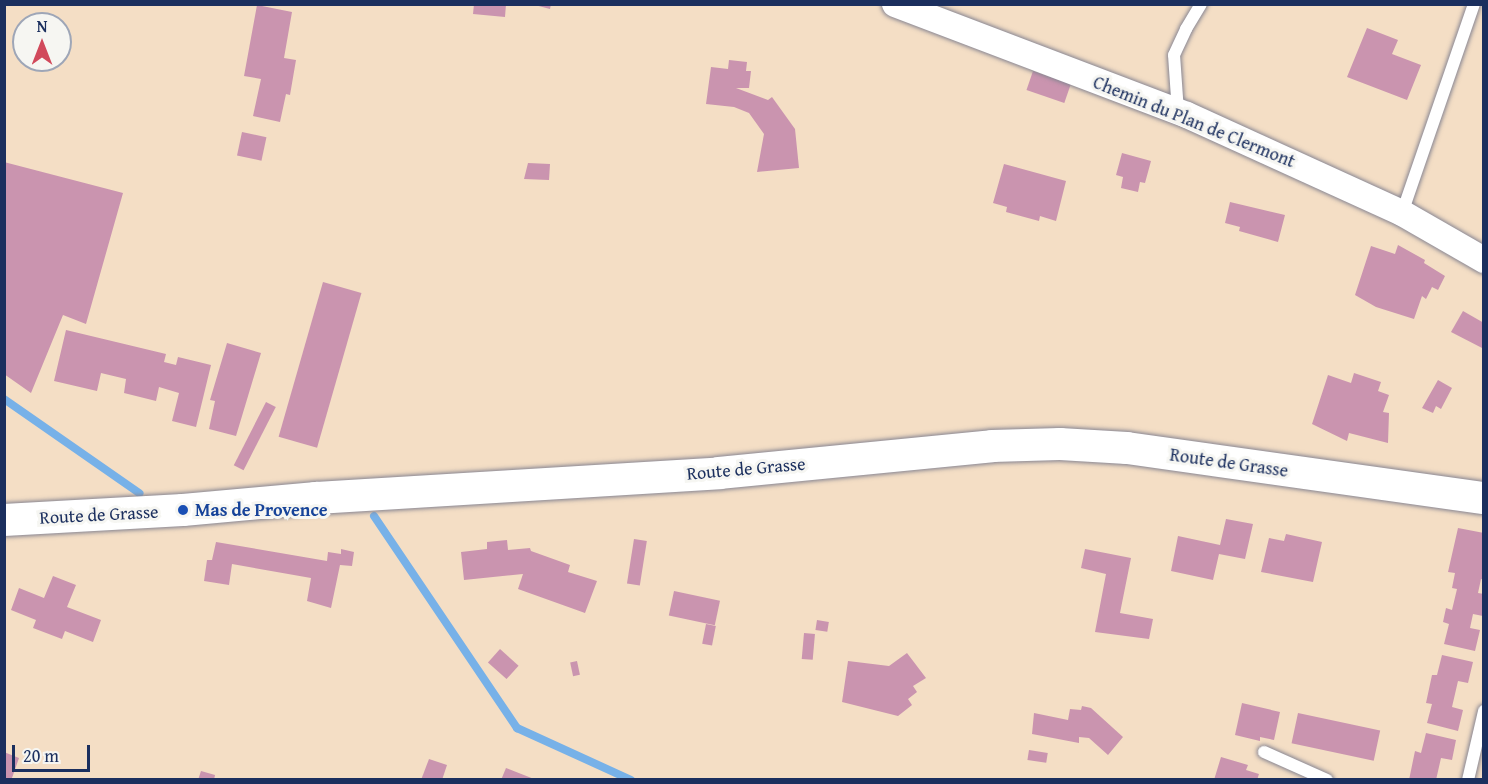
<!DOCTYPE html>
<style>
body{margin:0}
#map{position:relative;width:1488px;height:784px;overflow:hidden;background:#f4dec5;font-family:"Gentium Book Plus",serif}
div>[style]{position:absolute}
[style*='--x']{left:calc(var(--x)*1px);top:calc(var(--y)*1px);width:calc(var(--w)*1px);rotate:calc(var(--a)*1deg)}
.stream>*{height:8px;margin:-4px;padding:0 4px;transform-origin:4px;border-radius:4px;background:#77b1e8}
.building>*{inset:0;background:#ca94af;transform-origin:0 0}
.roads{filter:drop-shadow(0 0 2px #888692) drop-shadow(0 0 2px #888692)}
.service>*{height:12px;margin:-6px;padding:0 6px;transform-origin:6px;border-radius:6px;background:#fff}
.minor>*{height:26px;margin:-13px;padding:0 13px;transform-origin:13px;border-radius:13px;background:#fff}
.tertiary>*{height:32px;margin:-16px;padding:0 16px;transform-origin:16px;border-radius:16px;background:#fff}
.dots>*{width:16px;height:16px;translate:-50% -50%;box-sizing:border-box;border:3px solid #f6f6f2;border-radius:50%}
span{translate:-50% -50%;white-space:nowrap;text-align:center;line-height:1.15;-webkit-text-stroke:6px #f6f6f2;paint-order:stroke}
.street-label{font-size:18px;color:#1b2f5e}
.transit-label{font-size:18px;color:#164399;font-weight:700}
.left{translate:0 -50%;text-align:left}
.frame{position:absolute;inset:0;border:6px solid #1b2f5e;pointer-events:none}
.north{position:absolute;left:12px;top:12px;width:60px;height:60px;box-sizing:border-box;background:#f6f6f2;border:2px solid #9ea6b7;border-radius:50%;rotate:0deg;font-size:16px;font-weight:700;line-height:24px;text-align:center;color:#1b2f5e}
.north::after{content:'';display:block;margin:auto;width:21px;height:27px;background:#d1495b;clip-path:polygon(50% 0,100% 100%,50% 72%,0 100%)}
.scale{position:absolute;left:12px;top:745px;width:78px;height:27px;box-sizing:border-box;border:3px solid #1b2f5e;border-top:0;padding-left:8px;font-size:18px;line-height:21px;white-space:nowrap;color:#1b2f5e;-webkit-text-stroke:4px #f6f6f2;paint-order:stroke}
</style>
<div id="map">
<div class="stream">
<div style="--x:4;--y:399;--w:165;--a:34.8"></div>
<div style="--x:374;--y:516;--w:256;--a:56"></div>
<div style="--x:517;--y:728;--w:125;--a:24.5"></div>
</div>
<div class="building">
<div style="clip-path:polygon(474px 4px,506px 4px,505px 17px,473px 14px)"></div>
<div style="clip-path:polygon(531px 4px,551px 4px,550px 9px)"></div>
<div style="clip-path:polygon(257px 5px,292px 12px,284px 58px,296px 60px,290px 95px,286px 94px,280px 122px,253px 116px,261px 79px,244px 76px)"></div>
<div style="clip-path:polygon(1367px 28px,1398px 40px,1392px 54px,1421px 65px,1407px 100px,1347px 77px)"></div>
<div style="clip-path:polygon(729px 60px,747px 62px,746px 71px,751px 71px,749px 88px,736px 88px,768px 100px,772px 97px,795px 129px,799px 168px,757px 172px,764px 134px,749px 113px,734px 107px,706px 104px,711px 67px,728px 69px)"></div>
<div style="left:1033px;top:71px;width:40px;height:20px;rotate:19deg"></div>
<div style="left:242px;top:132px;width:25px;height:24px;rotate:12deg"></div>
<div style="clip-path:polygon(1122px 153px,1151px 161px,1145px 183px,1140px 182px,1138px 192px,1121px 188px,1123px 177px,1116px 175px)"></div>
<div style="clip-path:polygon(4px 162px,123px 193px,86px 324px,63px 315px,31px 393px,4px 374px)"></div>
<div style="clip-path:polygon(528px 163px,550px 164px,549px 180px,524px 179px)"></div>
<div style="clip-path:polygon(1004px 164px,1066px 181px,1056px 221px,1040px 216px,1039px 221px,1006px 212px,1007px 207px,993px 203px)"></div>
<div style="clip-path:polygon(1230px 202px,1285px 215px,1278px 242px,1239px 231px,1240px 227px,1225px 223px)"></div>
<div style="clip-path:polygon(1398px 245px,1425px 260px,1424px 263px,1445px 276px,1438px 290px,1432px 287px,1426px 299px,1422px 296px,1414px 319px,1376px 307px,1355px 295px,1371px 246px,1395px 254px)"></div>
<div style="left:323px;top:282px;width:40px;height:161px;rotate:16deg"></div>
<div style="clip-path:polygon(1463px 311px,1484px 323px,1484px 349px,1451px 332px)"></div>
<div style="clip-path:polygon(66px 330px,166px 354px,164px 362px,176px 365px,178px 357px,211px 365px,196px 427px,172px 421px,179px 393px,159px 387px,156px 401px,124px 393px,126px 379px,101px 373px,97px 391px,54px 381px)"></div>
<div style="clip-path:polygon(227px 343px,261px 353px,236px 436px,209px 429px,215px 401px,210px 400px)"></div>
<div style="clip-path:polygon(1354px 373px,1381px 382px,1378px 391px,1389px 395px,1383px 412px,1389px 413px,1388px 443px,1349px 433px,1347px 441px,1312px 424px,1328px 375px,1351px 383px)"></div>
<div style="clip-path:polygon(1438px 380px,1452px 388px,1441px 409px,1436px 406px,1433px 413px,1422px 408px)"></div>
<div style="left:266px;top:402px;width:11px;height:71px;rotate:27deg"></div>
<div style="clip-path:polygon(1226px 519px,1253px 524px,1245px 559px,1219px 554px,1213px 580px,1171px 571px,1178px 536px,1220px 545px)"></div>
<div style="clip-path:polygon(1458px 528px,1484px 533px,1484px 580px,1481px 579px,1478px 593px,1484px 594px,1484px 613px,1483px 616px,1473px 614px,1470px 628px,1480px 630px,1475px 651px,1444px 644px,1449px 624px,1443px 622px,1446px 608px,1452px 610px,1457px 589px,1452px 588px,1455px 573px,1448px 572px)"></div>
<div style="clip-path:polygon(1286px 534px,1322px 542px,1313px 582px,1261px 572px,1269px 538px,1284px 541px)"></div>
<div style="left:634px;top:539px;width:13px;height:45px;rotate:9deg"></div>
<div style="clip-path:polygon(507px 540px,508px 550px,530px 548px,531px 551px,570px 565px,568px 572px,597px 581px,585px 613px,518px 589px,523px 574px,464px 580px,461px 552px,487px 549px,487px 542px)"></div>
<div style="clip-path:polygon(216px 542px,327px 561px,328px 552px,341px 554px,341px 549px,354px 552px,352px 566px,340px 565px,331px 608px,307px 601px,311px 578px,232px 564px,229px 585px,204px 581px,207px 560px,212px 560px)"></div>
<div style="clip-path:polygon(1085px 549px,1131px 558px,1120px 613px,1153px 619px,1149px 639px,1095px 632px,1106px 574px,1081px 568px)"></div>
<div style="clip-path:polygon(53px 576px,76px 585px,67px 607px,101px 620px,93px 642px,65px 631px,62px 639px,33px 628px,36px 620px,11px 610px,19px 588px,44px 598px)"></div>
<div style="left:674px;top:591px;width:47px;height:25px;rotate:12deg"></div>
<div style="left:817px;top:620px;width:12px;height:10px;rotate:9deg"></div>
<div style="left:706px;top:624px;width:10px;height:20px;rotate:11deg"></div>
<div style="left:804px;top:633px;width:11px;height:26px;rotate:5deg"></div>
<div style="left:500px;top:649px;width:25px;height:18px;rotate:42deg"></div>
<div style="clip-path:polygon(907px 653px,926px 678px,913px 686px,917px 692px,908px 699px,912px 705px,898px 716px,842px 702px,848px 661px,889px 666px)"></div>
<div style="clip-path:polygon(1442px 655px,1473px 662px,1468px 683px,1458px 681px,1452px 707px,1463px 710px,1458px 731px,1427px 723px,1432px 704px,1426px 703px,1432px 675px,1437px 675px)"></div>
<div style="left:577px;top:661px;width:14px;height:7px;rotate:78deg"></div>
<div style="clip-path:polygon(1242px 703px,1280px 712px,1274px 740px,1260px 737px,1260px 741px,1235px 735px)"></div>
<div style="clip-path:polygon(1082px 706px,1091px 708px,1123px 737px,1108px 755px,1089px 738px,1079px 737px,1079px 743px,1032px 734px,1034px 713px,1068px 720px,1070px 709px,1081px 710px)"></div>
<div style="left:1298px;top:713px;width:84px;height:31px;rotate:12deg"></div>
<div style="clip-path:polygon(1426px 733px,1456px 740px,1452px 760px,1441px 758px,1436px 780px,1409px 780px,1415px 751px,1421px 753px)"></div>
<div style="left:1029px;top:750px;width:19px;height:10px;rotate:9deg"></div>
<div style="clip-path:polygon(4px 752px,19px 758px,12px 778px,16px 780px,4px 780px)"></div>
<div style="clip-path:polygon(1221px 757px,1248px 765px,1246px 770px,1259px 774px,1257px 780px,1214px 780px)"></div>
<div style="clip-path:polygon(429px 759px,447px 765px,442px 780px,421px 780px)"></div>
<div style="clip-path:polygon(506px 768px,534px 779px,534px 780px,501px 780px)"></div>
<div style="clip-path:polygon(201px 771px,215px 775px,214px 780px,198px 780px)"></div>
</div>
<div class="roads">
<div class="service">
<div style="--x:1178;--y:112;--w:57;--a:-94"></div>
<div style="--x:1174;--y:55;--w:29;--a:-65"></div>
<div style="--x:1186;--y:29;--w:29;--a:-59"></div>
<div style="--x:1402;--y:213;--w:221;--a:-71"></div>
<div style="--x:1264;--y:752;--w:69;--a:24"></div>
<div style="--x:1468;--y:780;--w:71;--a:-76.9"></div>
</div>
<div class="minor">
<div style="--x:895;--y:4;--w:312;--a:20.8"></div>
<div style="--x:1187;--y:115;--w:236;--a:24.5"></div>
<div style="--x:1402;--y:213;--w:95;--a:29.8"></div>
</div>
<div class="tertiary">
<div style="--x:4;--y:520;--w:179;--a:-3.2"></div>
<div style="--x:183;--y:510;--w:134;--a:-5.2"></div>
<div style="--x:316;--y:498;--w:404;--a:-3.5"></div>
<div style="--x:719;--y:473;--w:274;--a:-5.6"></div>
<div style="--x:992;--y:446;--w:68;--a:-1.7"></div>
<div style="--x:1060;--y:444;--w:67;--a:3.4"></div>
<div style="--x:1127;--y:448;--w:360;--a:8"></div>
</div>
</div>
<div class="dots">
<div style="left:183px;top:510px;background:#1a4fb4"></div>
</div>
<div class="street-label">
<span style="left:1194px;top:122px;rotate:22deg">Chemin du Plan de Clermont</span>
<span style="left:1229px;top:463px;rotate:8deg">Route de Grasse</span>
<span style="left:746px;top:469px;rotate:-5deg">Route de Grasse</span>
<span style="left:99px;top:515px;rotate:-3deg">Route de Grasse</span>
</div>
<div class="transit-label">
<span class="left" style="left:195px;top:510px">Mas de Provence</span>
</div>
<div class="frame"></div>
<div class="north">N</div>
<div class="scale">20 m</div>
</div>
